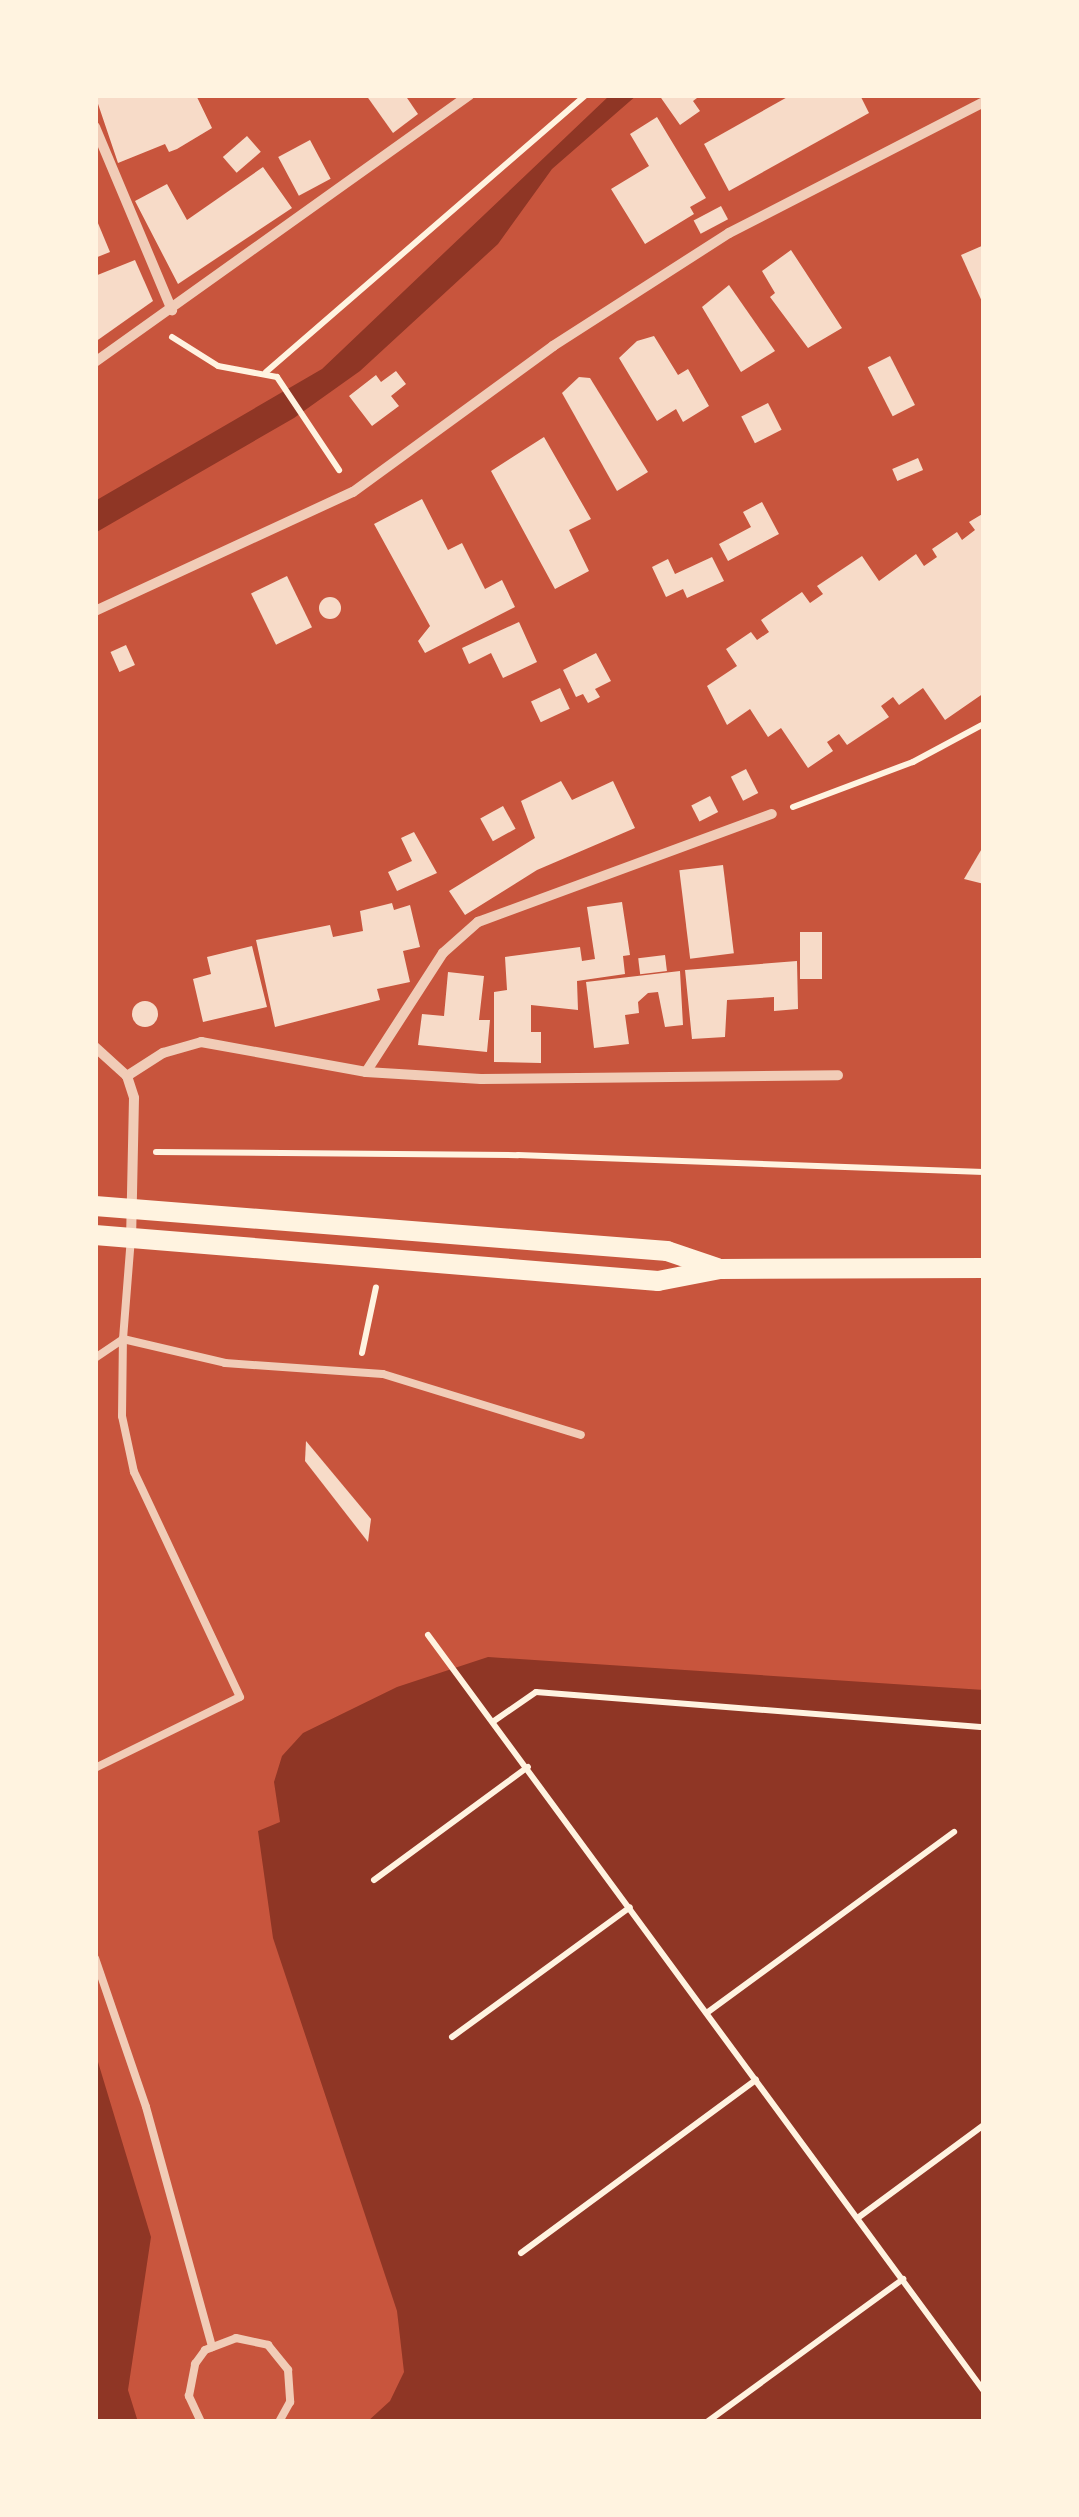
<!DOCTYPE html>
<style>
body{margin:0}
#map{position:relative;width:1079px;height:2517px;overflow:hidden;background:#c8553d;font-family:"Public Sans",sans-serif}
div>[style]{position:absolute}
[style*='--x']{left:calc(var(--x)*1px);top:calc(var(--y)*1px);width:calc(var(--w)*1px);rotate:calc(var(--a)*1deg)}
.water>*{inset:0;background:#8f3625}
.building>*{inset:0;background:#f7dbc8;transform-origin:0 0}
.round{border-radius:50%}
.path>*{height:6px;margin:-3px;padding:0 3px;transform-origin:3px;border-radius:3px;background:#fff3e0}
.service>*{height:8px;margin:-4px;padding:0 4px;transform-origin:4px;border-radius:4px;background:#f1ccb7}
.minor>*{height:10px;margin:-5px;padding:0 5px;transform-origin:5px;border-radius:5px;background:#f1ccb7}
.secondary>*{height:20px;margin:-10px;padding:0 10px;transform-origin:10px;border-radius:10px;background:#fff3e0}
span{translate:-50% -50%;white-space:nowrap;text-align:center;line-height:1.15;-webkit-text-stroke:8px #fff3e0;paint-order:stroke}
.frame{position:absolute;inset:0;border:98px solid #fff3e0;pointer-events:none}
</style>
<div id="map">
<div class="water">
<div style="clip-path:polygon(610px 95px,637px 95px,552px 169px,498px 244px,360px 371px,294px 418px,95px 533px,95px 501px,322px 369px)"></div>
<div style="clip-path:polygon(488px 1657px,984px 1690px,984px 2422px,367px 2422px,390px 2401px,404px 2372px,397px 2311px,273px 1938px,258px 1831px,280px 1822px,274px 1782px,282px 1756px,303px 1733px,397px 1687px)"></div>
<div style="clip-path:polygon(95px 2052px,151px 2237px,128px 2390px,138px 2422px,95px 2422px)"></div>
</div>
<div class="building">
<div style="clip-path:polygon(95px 95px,196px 95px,212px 128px,177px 149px,169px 152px,165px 144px,118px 163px)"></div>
<div style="clip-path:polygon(366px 95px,405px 95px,418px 114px,393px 133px)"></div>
<div style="clip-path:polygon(659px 95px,701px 95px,693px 101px,700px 111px,680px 125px)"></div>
<div style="clip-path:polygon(791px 95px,860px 95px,869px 113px,729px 191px,704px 144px)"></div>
<div style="clip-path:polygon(657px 117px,706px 198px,690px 207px,694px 214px,645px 244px,611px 189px,649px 166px,630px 134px)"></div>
<div style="left:247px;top:136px;width:21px;height:32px;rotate:49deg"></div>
<div style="left:310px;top:140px;width:44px;height:36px;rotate:62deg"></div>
<div style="clip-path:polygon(263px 167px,292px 208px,178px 284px,135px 201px,167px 184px,187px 220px)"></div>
<div style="left:721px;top:206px;width:15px;height:31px;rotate:62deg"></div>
<div style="clip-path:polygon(95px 216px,110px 252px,95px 258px)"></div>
<div style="clip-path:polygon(984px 245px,984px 306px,961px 255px)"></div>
<div style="clip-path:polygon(791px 250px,842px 328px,808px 348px,770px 297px,775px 293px,762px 271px)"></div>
<div style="clip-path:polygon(135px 260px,153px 301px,95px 342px,95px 276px)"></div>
<div style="clip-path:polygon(729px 285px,775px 351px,741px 372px,702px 307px)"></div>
<div style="clip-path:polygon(654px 336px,678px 375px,688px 369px,709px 406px,683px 422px,676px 409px,657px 421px,619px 358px,637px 341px)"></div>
<div style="left:890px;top:356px;width:55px;height:25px;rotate:63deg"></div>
<div style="clip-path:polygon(396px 371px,406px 384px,391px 396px,399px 406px,372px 426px,349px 396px,376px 375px,381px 382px)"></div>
<div style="clip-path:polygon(579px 377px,590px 378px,648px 472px,617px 491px,562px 393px)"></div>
<div style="left:768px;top:403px;width:30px;height:30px;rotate:63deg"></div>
<div style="clip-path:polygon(544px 437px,591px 519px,569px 530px,589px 571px,555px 589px,491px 471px)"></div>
<div style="left:918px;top:458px;width:13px;height:28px;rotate:67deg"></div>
<div style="clip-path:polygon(422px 499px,448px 550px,462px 543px,485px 589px,502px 580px,515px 607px,425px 653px,418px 641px,430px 626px,374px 524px)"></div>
<div style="clip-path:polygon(762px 502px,779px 534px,728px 561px,719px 544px,751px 527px,743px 512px)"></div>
<div style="clip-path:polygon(984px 513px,984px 693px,945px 720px,923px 688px,899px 705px,893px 697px,881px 706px,889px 717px,847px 745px,839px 734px,827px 742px,833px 751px,808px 768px,781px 728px,768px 737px,750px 709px,727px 725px,707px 686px,737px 666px,726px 649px,751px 632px,757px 640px,769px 632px,761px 620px,802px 592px,810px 603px,823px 594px,817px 586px,862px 556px,879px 581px,916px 554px,924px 566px,937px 557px,932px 549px,957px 532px,962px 540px,975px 530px,969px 522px)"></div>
<div style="clip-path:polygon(712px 557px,724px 581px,687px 598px,683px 589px,666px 597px,652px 567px,668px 559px,675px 574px)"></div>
<div style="left:287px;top:576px;width:57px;height:40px;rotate:64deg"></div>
<div class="round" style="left:319px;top:597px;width:22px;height:22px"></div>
<div style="clip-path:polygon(519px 622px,537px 662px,503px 678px,491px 653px,469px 664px,462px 648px)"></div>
<div style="left:126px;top:645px;width:22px;height:17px;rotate:66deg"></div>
<div style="clip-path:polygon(596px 653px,611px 681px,595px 689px,600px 697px,588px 703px,583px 694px,576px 697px,563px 670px)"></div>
<div style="left:560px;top:688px;width:23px;height:32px;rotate:65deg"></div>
<div style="left:746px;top:769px;width:27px;height:17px;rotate:63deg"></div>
<div style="clip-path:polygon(561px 781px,572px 800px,613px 781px,635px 828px,537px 870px,465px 915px,449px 891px,535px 838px,521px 801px)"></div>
<div style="left:710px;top:796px;width:18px;height:21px;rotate:63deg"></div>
<div style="left:503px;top:806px;width:26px;height:26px;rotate:61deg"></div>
<div style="clip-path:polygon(414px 832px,437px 873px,397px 891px,388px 872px,412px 861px,401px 838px)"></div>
<div style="clip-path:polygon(984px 845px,984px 884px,964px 879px)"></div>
<div style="left:723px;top:865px;width:89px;height:44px;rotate:83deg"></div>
<div style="clip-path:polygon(622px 902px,630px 955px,623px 956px,625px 974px,577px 981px,578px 1010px,531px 1005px,531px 1032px,541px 1032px,541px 1063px,494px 1062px,494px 992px,507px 990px,505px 957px,580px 947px,582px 961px,595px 959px,587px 907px)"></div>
<div style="clip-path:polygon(392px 903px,394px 910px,410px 905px,420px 947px,403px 951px,410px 982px,377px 989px,380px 1000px,275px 1027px,256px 940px,330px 925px,333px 937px,363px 931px,360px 911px)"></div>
<div style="left:800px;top:932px;width:22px;height:47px"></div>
<div style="clip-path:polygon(252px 946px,267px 1007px,203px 1022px,193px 979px,211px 974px,207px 957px)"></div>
<div style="left:665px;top:955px;width:16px;height:27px;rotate:83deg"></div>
<div style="clip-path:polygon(797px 961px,798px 1009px,774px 1011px,774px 997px,727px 1000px,725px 1037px,692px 1039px,685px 970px)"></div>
<div style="clip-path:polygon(680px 971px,683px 1025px,665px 1027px,658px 992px,648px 993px,638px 1002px,639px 1013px,625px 1015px,629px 1044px,594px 1048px,586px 982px)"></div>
<div style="clip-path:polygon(448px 972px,484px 976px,479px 1020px,490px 1020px,487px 1052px,418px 1045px,422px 1014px,444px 1016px)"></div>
<div class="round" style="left:132px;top:1001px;width:26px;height:26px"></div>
<div style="clip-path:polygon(306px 1441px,371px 1519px,368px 1542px,305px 1461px)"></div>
</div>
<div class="path">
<div style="--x:172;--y:337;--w:54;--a:32.2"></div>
<div style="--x:218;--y:366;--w:60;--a:10.6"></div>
<div style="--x:277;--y:377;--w:112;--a:56.3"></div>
<div style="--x:266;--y:372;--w:423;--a:-40.9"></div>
<div style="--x:793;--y:807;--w:128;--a:-20.6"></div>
<div style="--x:913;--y:762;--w:81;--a:-28.2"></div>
<div style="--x:156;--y:1152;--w:362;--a:0.5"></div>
<div style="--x:518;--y:1155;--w:466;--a:2.1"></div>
<div style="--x:362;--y:1353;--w:67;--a:-78"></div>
<div style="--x:428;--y:1635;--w:938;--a:53.67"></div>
<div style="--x:494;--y:1721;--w:51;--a:-34.6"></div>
<div style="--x:536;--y:1692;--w:449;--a:4.5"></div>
<div style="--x:374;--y:1880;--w:191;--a:-36.3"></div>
<div style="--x:708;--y:2012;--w:305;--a:-36.2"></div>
<div style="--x:452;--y:2037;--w:220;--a:-36.1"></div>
<div style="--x:859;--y:2217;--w:155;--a:-36.4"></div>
<div style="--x:521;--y:2253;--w:292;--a:-36.4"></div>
<div style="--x:707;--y:2422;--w:243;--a:-36.1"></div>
</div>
<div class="service">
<div style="--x:95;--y:1358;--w:34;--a:-34"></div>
<div style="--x:123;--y:1339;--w:101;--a:-85.5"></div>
<div style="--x:95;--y:1768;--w:161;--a:-26.1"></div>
<div style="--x:240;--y:1697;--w:249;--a:-115.2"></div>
<div style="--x:134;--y:1472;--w:57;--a:-102.1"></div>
<div style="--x:122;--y:1416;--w:77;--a:-89.3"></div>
<div style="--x:123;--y:1339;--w:105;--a:13.2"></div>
<div style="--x:225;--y:1363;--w:158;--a:4"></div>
<div style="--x:383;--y:1374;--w:207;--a:17.1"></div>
<div style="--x:95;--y:1958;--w:157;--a:71.1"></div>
<div style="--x:146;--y:2107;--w:249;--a:74.6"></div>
<div style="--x:201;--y:2422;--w:29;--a:-115"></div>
<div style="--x:189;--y:2396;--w:33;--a:-79"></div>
<div style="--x:195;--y:2364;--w:17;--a:-54"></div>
<div style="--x:205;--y:2350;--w:33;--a:-21"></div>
<div style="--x:236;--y:2338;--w:33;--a:12"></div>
<div style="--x:268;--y:2345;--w:32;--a:51"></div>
<div style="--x:288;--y:2370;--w:32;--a:86"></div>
<div style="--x:290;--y:2402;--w:23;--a:119"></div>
</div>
<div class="minor">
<div style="--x:95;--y:127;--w:199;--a:67.2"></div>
<div style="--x:95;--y:362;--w:460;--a:-35.5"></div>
<div style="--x:95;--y:611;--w:284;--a:-24.8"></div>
<div style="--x:353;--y:492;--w:248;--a:-36.1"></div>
<div style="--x:553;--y:346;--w:209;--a:-32.7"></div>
<div style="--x:729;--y:233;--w:287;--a:-27.2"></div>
<div style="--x:95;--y:1047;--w:43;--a:42.2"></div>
<div style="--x:127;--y:1076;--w:23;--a:72"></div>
<div style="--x:134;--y:1098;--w:140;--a:91.2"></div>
<div style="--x:366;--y:1072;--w:142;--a:-57.1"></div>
<div style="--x:443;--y:953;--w:47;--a:-41.5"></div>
<div style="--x:478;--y:922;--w:313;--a:-20.2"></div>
<div style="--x:127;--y:1076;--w:43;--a:-32.6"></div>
<div style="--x:163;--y:1053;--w:40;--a:-16"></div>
<div style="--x:201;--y:1042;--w:168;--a:10.3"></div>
<div style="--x:366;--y:1072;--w:115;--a:3.5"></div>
<div style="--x:481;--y:1079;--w:357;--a:-0.6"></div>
</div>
<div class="secondary">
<div style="--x:95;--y:1206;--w:574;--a:4.5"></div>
<div style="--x:667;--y:1251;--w:53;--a:18.8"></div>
<div style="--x:95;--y:1235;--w:565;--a:4.67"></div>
<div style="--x:658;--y:1281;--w:62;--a:-11.1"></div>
<div style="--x:719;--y:1269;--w:265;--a:-0.2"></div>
</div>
<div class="frame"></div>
</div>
